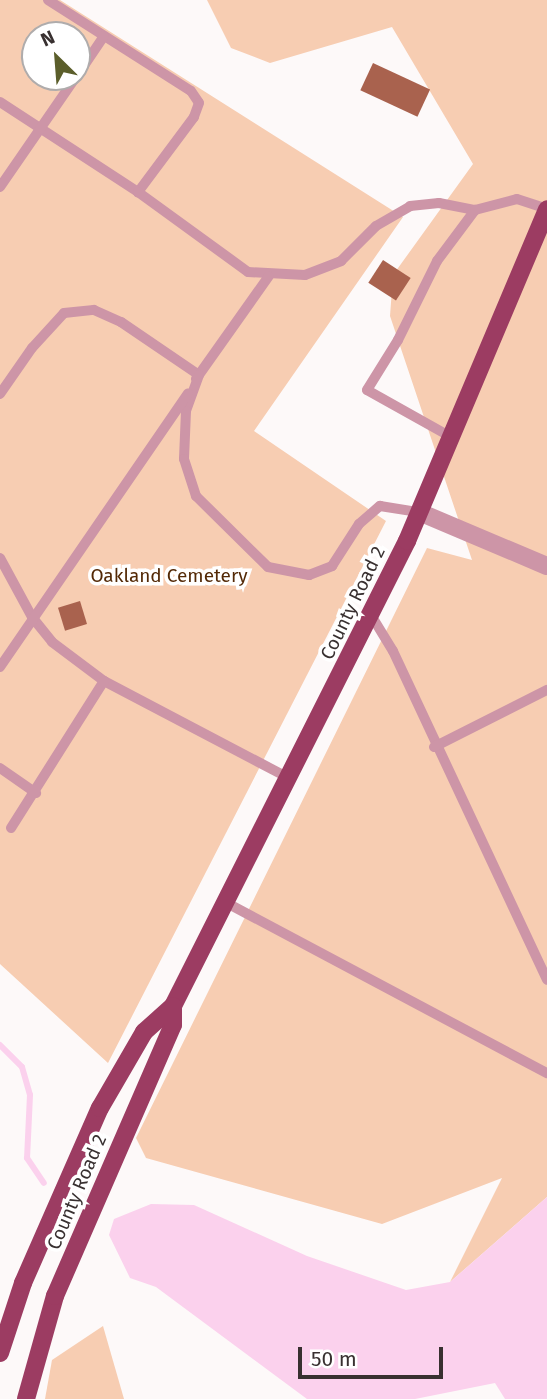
<!DOCTYPE html>
<style>
body{margin:0}
#map{position:relative;width:547px;height:1399px;overflow:hidden;background:#fdf9f9;font-family:"Fira Sans",sans-serif}
div>[style]{position:absolute}
[style*='--x']{left:calc(var(--x)*1px);top:calc(var(--y)*1px);width:calc(var(--w)*1px);rotate:calc(var(--a)*1deg)}
.green>*{inset:0;background:#f7cdb2}
.water>*{inset:0;background:#fbd1ed}
.stream>*{height:6px;margin:-3px;padding:0 3px;transform-origin:3px;border-radius:3px;background:#fbd1ed}
.building>*{inset:0;background:#a9624e;transform-origin:0 0}
.service>*{height:10px;margin:-5px;padding:0 5px;transform-origin:5px;border-radius:5px;background:#cd95a7}
.minor>*{height:18px;margin:-9px;padding:0 9px;transform-origin:9px;border-radius:9px;background:#cd95a7}
.primary>*{height:18px;margin:-9px;padding:0 9px;transform-origin:9px;border-radius:9px;background:#9c3c62}
span{translate:-50% -50%;white-space:nowrap;text-align:center;line-height:1.15;-webkit-text-stroke:7px #fff;paint-order:stroke}
.park-label{font-size:19px;color:#532906}
.street-label{font-size:19px;color:#383030}
.north{position:absolute;left:21px;top:21px;width:70px;height:70px;box-sizing:border-box;background:#fff;border:2px solid #afacac;border-radius:50%;rotate:335deg;font-size:19px;font-weight:700;line-height:28px;text-align:center;color:#383030}
.north::after{content:'';display:block;margin:auto;width:24px;height:32px;background:#5b5e2b;clip-path:polygon(50% 0,100% 100%,50% 72%,0 100%)}
.scale{position:absolute;left:298px;top:1347px;width:145px;height:32px;box-sizing:border-box;border:4px solid #383030;border-top:0;padding-left:9px;font-size:21px;line-height:24px;white-space:nowrap;color:#383030;-webkit-text-stroke:5px #fff;paint-order:stroke}
</style>
<div id="map">
<div class="green">
<div style="clip-path:polygon(evenodd,0 0,60px 0,403px 217px,254px 431px,386px 521px,108px 1063px,0 964px,0 0,35px 35px,77px 35px,77px 77px,35px 77px,35px 35px)"></div>
<div style="clip-path:polygon(207px 0,547px 0,547px 1197px,450px 1282px,502px 1178px,382px 1224px,146px 1158px,136px 1138px,427px 548px,472px 560px,390px 316px,393px 275px,473px 164px,392px 27px,270px 63px,231px 48px)"></div>
<div style="clip-path:polygon(103px 1326px,124px 1399px,45px 1399px,52px 1360px)"></div>
</div>
<div class="water">
<div style="clip-path:polygon(547px 1197px,547px 1399px,505px 1399px,495px 1383px,415px 1399px,307px 1399px,156px 1287px,130px 1278px,109px 1235px,114px 1219px,151px 1204px,194px 1205px,307px 1256px,406px 1290px,450px 1282px)"></div>
</div>
<div class="stream">
<div style="--x:0;--y:1045;--w:31;--a:45"></div>
<div style="--x:22;--y:1067;--w:29;--a:74"></div>
<div style="--x:30;--y:1095;--w:63;--a:92.7"></div>
<div style="--x:27;--y:1158;--w:30;--a:56"></div>
</div>
<div class="building">
<div style="left:373px;top:63px;width:63px;height:30px;rotate:25deg"></div>
<div style="left:383px;top:260px;width:33px;height:27px;rotate:33deg"></div>
<div style="left:80px;top:601px;width:24px;height:23px;rotate:73deg"></div>
</div>
<div class="service">
<div style="--x:48;--y:0;--w:169;--a:32.5"></div>
<div style="--x:191;--y:91;--w:14;--a:56"></div>
<div style="--x:199;--y:103;--w:15;--a:110"></div>
<div style="--x:194;--y:117;--w:94;--a:126.7"></div>
<div style="--x:77;--y:76;--w:48;--a:-56"></div>
<div style="--x:0;--y:102;--w:165;--a:33.1"></div>
<div style="--x:138;--y:192;--w:136;--a:36"></div>
<div style="--x:248;--y:272;--w:57;--a:3"></div>
<div style="--x:305;--y:275;--w:39;--a:-21"></div>
<div style="--x:341;--y:261;--w:49;--a:-45"></div>
<div style="--x:376;--y:226;--w:39;--a:-30"></div>
<div style="--x:410;--y:206;--w:29;--a:-6"></div>
<div style="--x:439;--y:203;--w:37;--a:11"></div>
<div style="--x:0;--y:187;--w:134;--a:-55.4"></div>
<div style="--x:196;--y:379;--w:126;--a:-54.7"></div>
<div style="--x:0;--y:394;--w:56;--a:-55.2"></div>
<div style="--x:32;--y:348;--w:47;--a:-47.6"></div>
<div style="--x:64;--y:313;--w:30;--a:-6"></div>
<div style="--x:94;--y:310;--w:30;--a:24"></div>
<div style="--x:121;--y:322;--w:94;--a:34.2"></div>
<div style="--x:199;--y:375;--w:38;--a:110"></div>
<div style="--x:186;--y:411;--w:48;--a:92.4"></div>
<div style="--x:184;--y:459;--w:39;--a:72"></div>
<div style="--x:196;--y:496;--w:101;--a:44.6"></div>
<div style="--x:268;--y:567;--w:42;--a:11"></div>
<div style="--x:309;--y:575;--w:25;--a:-21"></div>
<div style="--x:332;--y:566;--w:50;--a:-57.3"></div>
<div style="--x:359;--y:524;--w:28;--a:-41"></div>
<div style="--x:380;--y:506;--w:39;--a:9"></div>
<div style="--x:451;--y:437;--w:96;--a:-150.8"></div>
<div style="--x:367;--y:390;--w:59;--a:-58.2"></div>
<div style="--x:398;--y:340;--w:88;--a:-63.7"></div>
<div style="--x:437;--y:261;--w:64;--a:-53.3"></div>
<div style="--x:475;--y:210;--w:43;--a:-14.7"></div>
<div style="--x:517;--y:199;--w:32;--a:18"></div>
<div style="--x:0;--y:558;--w:67;--a:61.5"></div>
<div style="--x:32;--y:617;--w:32;--a:51"></div>
<div style="--x:52;--y:642;--w:65;--a:36.9"></div>
<div style="--x:104;--y:681;--w:209;--a:27.7"></div>
<div style="--x:371;--y:615;--w:42;--a:58.6"></div>
<div style="--x:393;--y:651;--w:363;--a:64.9"></div>
<div style="--x:0;--y:667;--w:332;--a:-55.5"></div>
<div style="--x:434;--y:747;--w:127;--a:-26.8"></div>
<div style="--x:0;--y:768;--w:44;--a:34.8"></div>
<div style="--x:11;--y:828;--w:174;--a:-57.7"></div>
<div style="--x:225;--y:902;--w:365;--a:28"></div>
</div>
<div class="minor">
<div style="--x:419;--y:512;--w:139;--a:22.9"></div>
</div>
<div class="primary">
<div style="--x:0;--y:1353;--w:74;--a:-71.8"></div>
<div style="--x:23;--y:1283;--w:191;--a:-66.3"></div>
<div style="--x:100;--y:1108;--w:88;--a:-59.9"></div>
<div style="--x:144;--y:1032;--w:39;--a:-42"></div>
<div style="--x:173;--y:1006;--w:521;--a:-63.29"></div>
<div style="--x:407;--y:541;--w:360;--a:-67.1"></div>
<div style="--x:26;--y:1399;--w:107;--a:-74.3"></div>
<div style="--x:55;--y:1296;--w:296;--a:-66.5"></div>
<div style="--x:173;--y:1025;--w:19;--a:-90"></div>
</div>
<div class="park-label">
<span style="left:169px;top:576px">Oakland Cemetery</span>
</div>
<div class="street-label">
<span style="left:353px;top:603px;rotate:-64deg">County Road 2</span>
<span style="left:77px;top:1192px;rotate:-67deg">County Road 2</span>
</div>
<div class="north">N</div>
<div class="scale">50 m</div>
</div>
